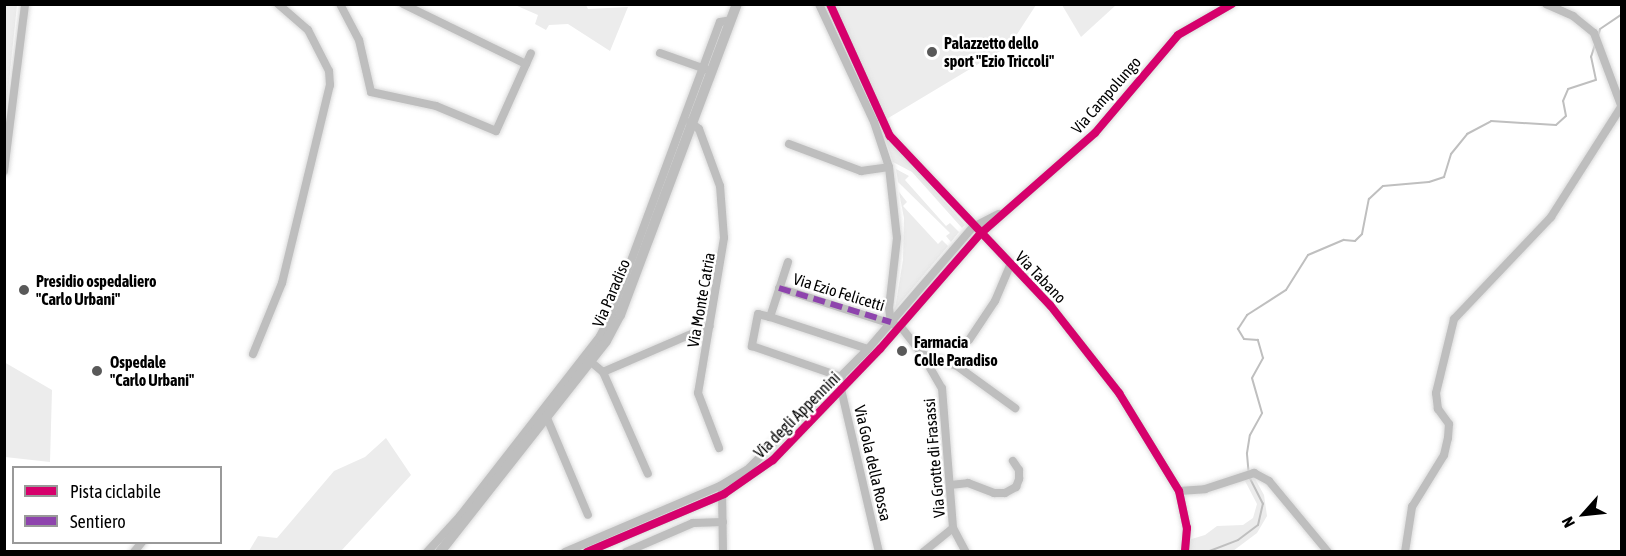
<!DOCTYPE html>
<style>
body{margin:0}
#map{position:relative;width:1626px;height:556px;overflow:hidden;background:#fff;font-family:"Asap Condensed",sans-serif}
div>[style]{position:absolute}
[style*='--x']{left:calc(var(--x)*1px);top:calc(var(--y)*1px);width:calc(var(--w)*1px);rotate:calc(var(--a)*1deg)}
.green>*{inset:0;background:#ececec}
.stream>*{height:2px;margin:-1px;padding:0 1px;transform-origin:1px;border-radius:1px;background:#bfbfbf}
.roads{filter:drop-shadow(0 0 2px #dbdbdb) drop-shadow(0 0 2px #dbdbdb)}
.minor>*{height:8px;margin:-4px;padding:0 4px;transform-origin:4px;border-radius:4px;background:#bebebe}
.major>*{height:10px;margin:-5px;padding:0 5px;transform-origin:5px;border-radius:5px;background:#bebebe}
.quiet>*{height:6px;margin-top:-3px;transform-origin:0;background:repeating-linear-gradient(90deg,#8e44ad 0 12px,transparent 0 18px)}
.cycleway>*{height:8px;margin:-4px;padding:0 4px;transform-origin:4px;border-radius:4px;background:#d6006c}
.dots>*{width:16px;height:16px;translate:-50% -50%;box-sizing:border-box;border:3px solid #fff;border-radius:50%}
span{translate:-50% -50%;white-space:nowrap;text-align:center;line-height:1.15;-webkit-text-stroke:5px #fff;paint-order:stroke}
.poi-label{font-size:16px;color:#000;font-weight:700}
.left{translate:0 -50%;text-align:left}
.street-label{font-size:16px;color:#000}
.frame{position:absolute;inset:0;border:6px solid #000;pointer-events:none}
.legend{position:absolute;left:12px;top:466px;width:210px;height:78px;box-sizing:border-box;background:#fff;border:2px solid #999;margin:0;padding:8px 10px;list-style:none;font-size:18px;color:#000}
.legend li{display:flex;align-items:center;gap:12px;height:30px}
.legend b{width:30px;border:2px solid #999}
.north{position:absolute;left:1554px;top:484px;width:60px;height:60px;-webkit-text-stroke:4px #fff;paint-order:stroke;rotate:243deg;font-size:16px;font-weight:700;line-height:24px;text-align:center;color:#000}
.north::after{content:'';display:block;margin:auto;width:21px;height:27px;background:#000;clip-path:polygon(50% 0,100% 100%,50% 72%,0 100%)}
</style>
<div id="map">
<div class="green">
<div style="clip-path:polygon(5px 4px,17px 5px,5px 121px,4px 5px)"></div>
<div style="clip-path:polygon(515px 5px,586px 5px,588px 9px,628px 7px,610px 51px,568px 24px,549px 25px,546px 30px,535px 24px,538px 15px)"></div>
<div style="clip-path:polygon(834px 5px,1036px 5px,1010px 45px,885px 120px)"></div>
<div style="clip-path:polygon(1062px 5px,1116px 5px,1081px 37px)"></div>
<div style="clip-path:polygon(883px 132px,965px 225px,962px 228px,912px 172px,893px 162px)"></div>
<div style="clip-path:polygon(896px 169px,909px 176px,905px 180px,946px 226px,950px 223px,959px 232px,951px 242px,946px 236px,950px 233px,898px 182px)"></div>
<div style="clip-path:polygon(899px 192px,907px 202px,903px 206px,938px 244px,942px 240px,948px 246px,895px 309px,903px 260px,904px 218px)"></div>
<div style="clip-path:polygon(4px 362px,52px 390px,50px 462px,5px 457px)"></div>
<div style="clip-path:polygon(386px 438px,411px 475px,341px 551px,249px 551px,258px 536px,277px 538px,334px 471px,365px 457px)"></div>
<div style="clip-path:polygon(1253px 475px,1264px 495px,1267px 516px,1257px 533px,1233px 551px,1186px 552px,1188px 540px,1205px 535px,1217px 526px,1243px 525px,1253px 518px,1257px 504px,1244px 479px)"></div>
</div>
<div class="stream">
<div style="--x:1598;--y:37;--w:8;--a:-76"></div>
<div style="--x:1600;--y:29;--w:27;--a:-34"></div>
<div style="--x:1207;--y:552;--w:33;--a:-21"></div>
<div style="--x:1238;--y:540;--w:25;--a:-37"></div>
<div style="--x:1258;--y:525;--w:22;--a:-77"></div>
<div style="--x:1263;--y:504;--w:30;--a:-117"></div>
<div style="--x:1249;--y:477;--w:24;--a:-95"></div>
<div style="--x:1247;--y:453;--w:18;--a:-81"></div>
<div style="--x:1250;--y:435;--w:25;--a:-61"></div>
<div style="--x:1262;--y:413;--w:36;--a:-106"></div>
<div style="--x:1252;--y:378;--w:23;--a:-61"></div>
<div style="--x:1263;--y:358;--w:19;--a:-106"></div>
<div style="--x:1258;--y:340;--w:14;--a:-176"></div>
<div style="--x:1244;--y:339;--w:12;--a:-121"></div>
<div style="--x:1238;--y:329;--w:17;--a:-57"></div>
<div style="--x:1247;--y:315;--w:46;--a:-32.7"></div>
<div style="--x:1286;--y:290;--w:41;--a:-57.8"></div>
<div style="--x:1308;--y:255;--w:39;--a:-23"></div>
<div style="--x:1344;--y:240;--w:11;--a:5"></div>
<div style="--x:1355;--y:241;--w:10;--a:-45"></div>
<div style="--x:1362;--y:234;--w:36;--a:-79"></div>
<div style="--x:1369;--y:199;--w:19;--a:-43"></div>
<div style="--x:1383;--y:186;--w:46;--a:-5"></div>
<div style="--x:1429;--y:182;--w:16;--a:-18"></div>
<div style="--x:1444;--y:177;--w:24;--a:-73"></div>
<div style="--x:1451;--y:154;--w:26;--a:-51"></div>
<div style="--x:1467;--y:134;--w:27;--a:-28"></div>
<div style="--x:1491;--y:121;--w:65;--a:3.5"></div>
<div style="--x:1556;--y:125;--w:13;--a:-42"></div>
<div style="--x:1566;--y:116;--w:15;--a:-101"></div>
<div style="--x:1563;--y:101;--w:13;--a:-67"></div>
<div style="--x:1568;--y:89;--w:29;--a:-18"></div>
<div style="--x:1596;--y:80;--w:24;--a:-102"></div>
<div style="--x:1591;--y:57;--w:13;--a:-72"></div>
</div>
<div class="roads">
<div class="minor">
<div style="--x:340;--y:4;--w:41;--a:62.2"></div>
<div style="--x:359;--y:40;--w:53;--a:77"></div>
<div style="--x:371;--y:92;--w:66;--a:12.2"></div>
<div style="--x:436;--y:106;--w:65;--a:22.6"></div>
<div style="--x:496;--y:131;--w:85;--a:-65.8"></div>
<div style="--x:403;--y:4;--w:137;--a:26"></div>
<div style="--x:819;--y:4;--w:130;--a:65"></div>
<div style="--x:874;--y:122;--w:47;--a:71.6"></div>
<div style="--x:889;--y:167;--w:71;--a:83.6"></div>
<div style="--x:897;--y:238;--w:70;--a:96.5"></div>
<div style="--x:889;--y:308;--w:14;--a:82"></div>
<div style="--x:830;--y:4;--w:145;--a:65.6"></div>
<div style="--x:890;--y:136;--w:233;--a:46.6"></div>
<div style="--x:1050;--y:305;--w:112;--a:51.9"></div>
<div style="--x:1119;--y:393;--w:115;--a:58.5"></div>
<div style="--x:1179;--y:491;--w:38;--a:78"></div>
<div style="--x:1187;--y:528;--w:24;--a:95"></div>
<div style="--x:1546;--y:4;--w:30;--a:24"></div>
<div style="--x:1573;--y:16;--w:27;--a:39"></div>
<div style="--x:1594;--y:33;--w:80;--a:69.5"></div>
<div style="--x:660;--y:53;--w:51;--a:19.5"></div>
<div style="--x:690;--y:122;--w:11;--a:38"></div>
<div style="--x:699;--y:129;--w:61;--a:69.8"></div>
<div style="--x:720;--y:186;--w:52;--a:85.6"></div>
<div style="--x:724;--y:238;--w:157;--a:99.5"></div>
<div style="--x:698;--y:393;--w:59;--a:69.1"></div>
<div style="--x:789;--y:144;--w:77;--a:20.6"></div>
<div style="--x:861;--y:171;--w:28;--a:-8"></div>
<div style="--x:4;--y:171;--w:168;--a:-82.8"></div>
<div style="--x:788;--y:262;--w:58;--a:108.1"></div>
<div style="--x:770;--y:317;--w:12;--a:-166"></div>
<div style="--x:758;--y:314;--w:33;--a:101"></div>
<div style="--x:752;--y:346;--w:95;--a:19"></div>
<div style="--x:779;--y:288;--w:128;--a:17.7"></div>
<div style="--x:901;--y:327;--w:34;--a:52"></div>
<div style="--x:922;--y:354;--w:37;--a:19"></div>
<div style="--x:957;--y:366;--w:72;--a:35.9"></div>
<div style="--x:770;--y:317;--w:103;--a:18.1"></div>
<div style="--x:969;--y:340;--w:47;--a:-56.3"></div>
<div style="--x:995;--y:301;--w:39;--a:-67"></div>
<div style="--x:253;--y:354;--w:77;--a:-67.8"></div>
<div style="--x:282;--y:283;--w:204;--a:-76.4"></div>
<div style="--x:330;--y:85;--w:14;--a:-94"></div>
<div style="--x:329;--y:71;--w:46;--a:-117.1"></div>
<div style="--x:308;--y:30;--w:40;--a:-139"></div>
<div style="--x:922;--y:354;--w:39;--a:60"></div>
<div style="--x:942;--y:388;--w:140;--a:85.5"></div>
<div style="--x:953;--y:528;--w:38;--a:141"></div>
<div style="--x:591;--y:362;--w:16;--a:40"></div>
<div style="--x:603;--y:372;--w:116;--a:-23.3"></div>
<div style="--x:603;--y:372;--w:111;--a:66.2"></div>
<div style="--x:841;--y:389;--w:167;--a:76.9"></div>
<div style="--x:547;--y:418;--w:105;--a:67.1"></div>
<div style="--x:950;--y:485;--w:18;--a:-6"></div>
<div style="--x:968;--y:483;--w:28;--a:21"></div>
<div style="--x:994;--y:493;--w:11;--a:0"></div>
<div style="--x:1005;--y:493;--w:13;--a:-29"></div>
<div style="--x:1016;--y:487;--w:9;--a:-69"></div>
<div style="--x:1019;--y:479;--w:9;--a:-90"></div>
<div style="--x:1019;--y:470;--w:11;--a:-124"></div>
<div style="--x:722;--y:490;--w:62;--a:89.1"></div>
<div style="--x:1179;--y:491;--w:26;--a:-4"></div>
<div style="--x:1205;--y:489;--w:52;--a:-18.1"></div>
<div style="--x:1254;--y:473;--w:17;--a:28"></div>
<div style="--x:1269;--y:481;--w:92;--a:50.3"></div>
<div style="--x:953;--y:528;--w:27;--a:62"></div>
<div style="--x:134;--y:552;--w:13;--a:-51"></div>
<div style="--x:427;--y:552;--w:49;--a:-47.5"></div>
<div style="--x:460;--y:516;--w:228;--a:-52.1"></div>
<div style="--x:600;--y:336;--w:27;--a:-63"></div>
<div style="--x:612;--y:312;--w:309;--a:-69.6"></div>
<div style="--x:720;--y:22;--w:11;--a:-10"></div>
<div style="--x:565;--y:552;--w:168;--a:-23.1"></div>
<div style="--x:720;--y:486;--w:31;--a:-31"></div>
<div style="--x:747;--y:470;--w:171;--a:-45"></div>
<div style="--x:868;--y:349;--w:161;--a:-49.3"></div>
<div style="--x:973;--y:227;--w:29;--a:-27"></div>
<div style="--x:587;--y:552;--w:149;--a:-22.9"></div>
<div style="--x:724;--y:494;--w:60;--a:-34.8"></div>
<div style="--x:773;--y:460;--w:154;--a:-46.1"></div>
<div style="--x:880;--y:349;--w:152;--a:-49"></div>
<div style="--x:980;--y:234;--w:153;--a:-41.3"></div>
<div style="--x:1095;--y:133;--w:128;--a:-49.7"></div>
<div style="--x:1178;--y:35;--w:62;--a:-29.9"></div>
<div style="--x:626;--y:552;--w:73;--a:-23.4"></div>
<div style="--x:693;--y:523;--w:30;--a:-2"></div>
<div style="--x:1405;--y:552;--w:46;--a:-81.2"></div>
<div style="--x:1412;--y:507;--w:61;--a:-58.4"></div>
<div style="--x:1444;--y:455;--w:17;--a:-77"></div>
<div style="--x:1448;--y:438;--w:14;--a:-86"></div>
<div style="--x:1449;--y:424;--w:19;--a:-126"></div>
<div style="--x:1438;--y:409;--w:16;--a:-97"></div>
<div style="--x:1436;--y:393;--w:76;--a:-76.3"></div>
<div style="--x:1454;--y:319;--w:141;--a:-46.4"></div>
<div style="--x:1551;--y:217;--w:130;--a:-57.5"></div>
</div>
<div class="major">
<div style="--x:440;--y:552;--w:268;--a:-51.8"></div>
<div style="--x:606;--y:341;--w:30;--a:-62"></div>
<div style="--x:620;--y:315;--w:332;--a:-69.4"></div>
</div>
</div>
<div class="quiet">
<div style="--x:779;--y:288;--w:117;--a:16.9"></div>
</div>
<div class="cycleway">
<div style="--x:830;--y:4;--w:145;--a:65.6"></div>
<div style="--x:890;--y:136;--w:233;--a:46.6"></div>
<div style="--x:1050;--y:305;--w:112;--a:51.9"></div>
<div style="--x:1119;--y:393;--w:115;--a:58.5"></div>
<div style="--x:1179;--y:491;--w:38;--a:78"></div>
<div style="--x:1187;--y:528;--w:24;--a:95"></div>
<div style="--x:587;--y:552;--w:149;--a:-22.9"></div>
<div style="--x:724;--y:494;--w:60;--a:-34.8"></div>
<div style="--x:773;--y:460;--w:154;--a:-46.1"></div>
<div style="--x:880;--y:349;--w:152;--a:-49"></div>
<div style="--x:980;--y:234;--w:153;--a:-41.3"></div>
<div style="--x:1095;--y:133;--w:128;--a:-49.7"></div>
<div style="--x:1178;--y:35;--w:62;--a:-29.9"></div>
</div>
<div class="dots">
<div style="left:932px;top:52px;background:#595959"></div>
<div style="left:24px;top:290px;background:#595959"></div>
<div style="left:902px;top:351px;background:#595959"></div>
<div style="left:97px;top:371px;background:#595959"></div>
</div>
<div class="poi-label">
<span class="left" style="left:944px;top:52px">Palazzetto dello<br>sport "Ezio Triccoli"</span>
<span class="left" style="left:36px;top:290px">Presidio ospedaliero<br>"Carlo Urbani"</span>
<span class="left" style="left:914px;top:351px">Farmacia<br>Colle Paradiso</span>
<span class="left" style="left:110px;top:371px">Ospedale<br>"Carlo Urbani"</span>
</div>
<div class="street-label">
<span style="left:1106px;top:95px;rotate:-49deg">Via Campolungo</span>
<span style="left:1041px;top:277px;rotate:46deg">Via Tabano</span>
<span style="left:839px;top:292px;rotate:17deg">Via Ezio Felicetti</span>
<span style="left:611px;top:293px;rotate:-67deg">Via Paradiso</span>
<span style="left:701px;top:300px;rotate:-80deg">Via Monte Catria</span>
<span style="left:797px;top:415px;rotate:-45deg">Via degli Appennini</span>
<span style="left:934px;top:458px;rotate:-95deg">Via Grotte di Frasassi</span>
<span style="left:873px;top:463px;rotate:77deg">Via Gola della Rossa</span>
</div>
<div class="frame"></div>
<ul class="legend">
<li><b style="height:8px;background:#d6006c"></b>Pista ciclabile</li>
<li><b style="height:8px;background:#8e44ad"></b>Sentiero</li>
</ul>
<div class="north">N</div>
</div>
